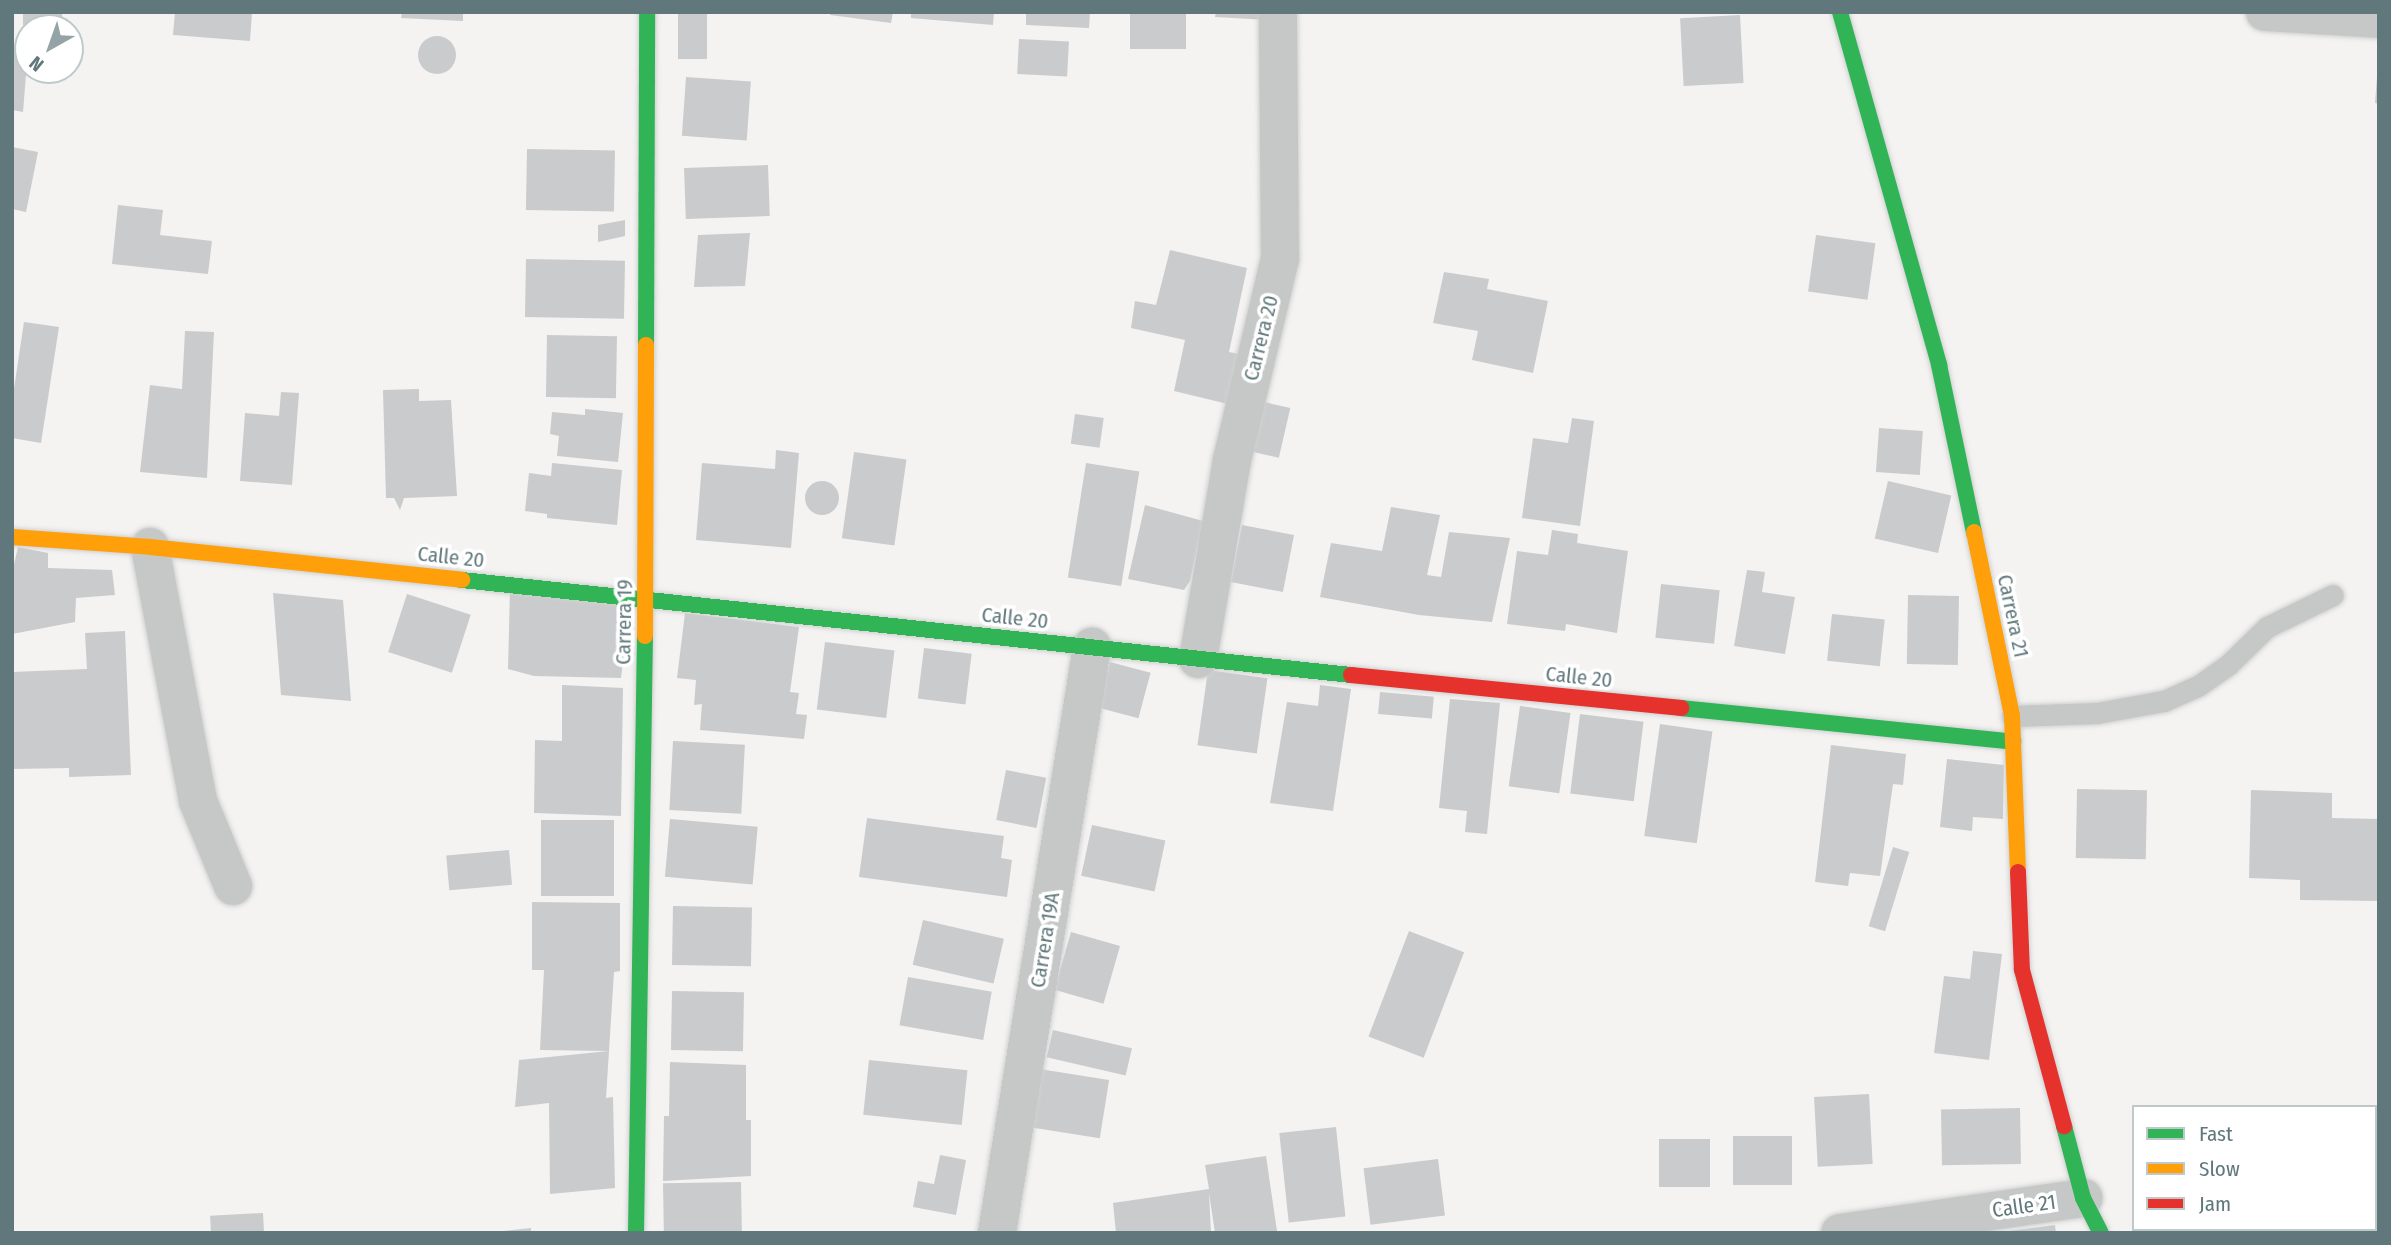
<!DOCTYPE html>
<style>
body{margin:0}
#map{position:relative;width:2391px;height:1245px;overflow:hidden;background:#f4f3f2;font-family:"Fira Sans Condensed",sans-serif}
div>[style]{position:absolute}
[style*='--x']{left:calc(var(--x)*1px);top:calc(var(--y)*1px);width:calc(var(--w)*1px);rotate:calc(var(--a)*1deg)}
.building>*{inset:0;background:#cacbcc;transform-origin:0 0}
.round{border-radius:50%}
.roads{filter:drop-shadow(0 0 2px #cfd0d0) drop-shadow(0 0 2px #cfd0d0)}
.lane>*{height:21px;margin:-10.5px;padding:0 10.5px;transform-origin:10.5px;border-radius:10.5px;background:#c6c8c8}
.street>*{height:38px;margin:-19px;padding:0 19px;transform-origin:19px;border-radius:19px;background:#c6c8c8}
.fast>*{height:16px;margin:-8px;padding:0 8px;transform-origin:8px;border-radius:8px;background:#30b455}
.slow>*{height:16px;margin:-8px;padding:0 8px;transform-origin:8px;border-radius:8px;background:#ff9f0a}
.jam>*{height:16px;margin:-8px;padding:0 8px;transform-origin:8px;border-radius:8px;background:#e5322d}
span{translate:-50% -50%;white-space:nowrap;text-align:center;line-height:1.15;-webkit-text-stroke:7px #fff;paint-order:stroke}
.street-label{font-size:21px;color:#60787c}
.frame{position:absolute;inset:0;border:14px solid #60787c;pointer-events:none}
.legend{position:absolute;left:2132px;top:1105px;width:245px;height:126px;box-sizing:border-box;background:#fff;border:2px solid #bfc9cb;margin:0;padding:9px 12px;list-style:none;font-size:21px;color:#60787c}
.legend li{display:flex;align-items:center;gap:14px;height:35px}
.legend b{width:35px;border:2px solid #bfc9cb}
.north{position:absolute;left:14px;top:14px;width:70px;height:70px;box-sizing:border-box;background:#fff;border:2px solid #bfc9cb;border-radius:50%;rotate:220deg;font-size:19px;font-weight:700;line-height:28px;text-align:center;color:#60787c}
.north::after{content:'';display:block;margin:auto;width:24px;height:32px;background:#94a3a5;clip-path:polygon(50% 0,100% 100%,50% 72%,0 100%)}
</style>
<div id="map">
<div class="building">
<div style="left:23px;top:12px;width:39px;height:13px"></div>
<div style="clip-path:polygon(175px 12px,252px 12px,250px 41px,173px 35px)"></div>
<div style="clip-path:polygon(402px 12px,463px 12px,463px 21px,401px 18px)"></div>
<div style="left:678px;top:12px;width:29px;height:47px"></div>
<div style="clip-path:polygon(831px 12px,893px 12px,891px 23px,830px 15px)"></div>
<div style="clip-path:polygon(911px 12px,994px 12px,993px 25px,911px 18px)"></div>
<div style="clip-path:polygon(1026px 12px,1090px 12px,1089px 28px,1026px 25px)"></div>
<div style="left:1130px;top:12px;width:56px;height:37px"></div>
<div style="clip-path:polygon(1216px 12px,1269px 12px,1269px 20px,1215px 17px)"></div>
<div style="left:1740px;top:15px;width:68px;height:60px;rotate:87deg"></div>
<div class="round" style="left:418px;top:36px;width:38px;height:38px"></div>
<div style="left:1019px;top:39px;width:50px;height:35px;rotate:3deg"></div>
<div style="clip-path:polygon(12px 47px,28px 49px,23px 112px,12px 110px)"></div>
<div style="left:686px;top:77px;width:65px;height:59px;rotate:4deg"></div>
<div style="clip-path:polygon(2377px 77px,2379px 77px,2379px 104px,2375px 103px)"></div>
<div style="clip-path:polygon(12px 147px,38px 152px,26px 212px,12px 209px)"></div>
<div style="left:527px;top:149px;width:88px;height:61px;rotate:1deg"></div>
<div style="left:768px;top:165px;width:51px;height:84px;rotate:88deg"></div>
<div style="clip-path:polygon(118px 205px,163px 210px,160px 235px,212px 241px,208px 274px,112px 264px)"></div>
<div style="clip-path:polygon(625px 220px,625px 236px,598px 242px,598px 225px)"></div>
<div style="clip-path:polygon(750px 233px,745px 286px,694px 287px,698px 235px)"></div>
<div style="left:1816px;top:235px;width:60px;height:57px;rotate:8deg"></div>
<div style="clip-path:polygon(1170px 250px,1247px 268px,1229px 352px,1239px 354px,1228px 404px,1174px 391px,1185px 340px,1131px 328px,1135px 301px,1156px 305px)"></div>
<div style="left:526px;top:259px;width:99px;height:58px;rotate:1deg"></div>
<div style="clip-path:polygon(1444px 272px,1489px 279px,1487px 289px,1548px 301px,1533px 373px,1472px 360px,1478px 331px,1433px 323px)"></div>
<div style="clip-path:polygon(24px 322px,59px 327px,41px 443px,12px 438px,12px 402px)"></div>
<div style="clip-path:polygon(185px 331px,214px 332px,207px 478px,140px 472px,150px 385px,182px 389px)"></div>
<div style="left:547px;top:335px;width:70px;height:62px;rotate:1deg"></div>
<div style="clip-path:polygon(419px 389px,419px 401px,451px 400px,457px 496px,404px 498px,400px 510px,394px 498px,386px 498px,383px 390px)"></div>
<div style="clip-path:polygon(281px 392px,299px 393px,292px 485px,240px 481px,245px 413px,279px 416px)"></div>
<div style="left:1264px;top:402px;width:27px;height:51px;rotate:13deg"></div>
<div style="clip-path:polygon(585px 409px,623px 413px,618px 462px,557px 456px,559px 436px,550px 434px,552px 412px,585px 415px)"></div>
<div style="left:1075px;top:414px;width:29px;height:30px;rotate:8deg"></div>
<div style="clip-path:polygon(1572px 418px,1594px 421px,1580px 526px,1522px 518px,1533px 438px,1568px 443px)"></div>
<div style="left:1879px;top:428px;width:44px;height:44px;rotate:4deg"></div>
<div style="clip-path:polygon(776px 450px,799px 453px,791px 548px,696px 540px,702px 463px,775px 469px)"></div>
<div style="left:854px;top:452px;width:53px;height:87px;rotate:8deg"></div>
<div style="clip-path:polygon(552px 463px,622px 470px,617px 525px,547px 518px,547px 514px,525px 511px,529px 473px,551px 476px)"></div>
<div style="left:1086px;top:463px;width:54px;height:116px;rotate:9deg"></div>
<div class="round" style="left:805px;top:481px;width:34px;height:34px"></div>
<div style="left:1888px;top:481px;width:65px;height:59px;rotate:13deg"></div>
<div style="clip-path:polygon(1145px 505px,1203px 521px,1190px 581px,1184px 590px,1128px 579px)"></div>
<div style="clip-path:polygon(1391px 507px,1440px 515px,1427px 575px,1441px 577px,1449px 532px,1510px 538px,1492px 622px,1419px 615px,1320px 597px,1331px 543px,1382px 551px)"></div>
<div style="left:1242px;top:525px;width:53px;height:58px;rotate:11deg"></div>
<div style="clip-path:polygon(1552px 530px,1578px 534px,1577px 543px,1628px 551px,1617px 633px,1566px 624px,1565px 631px,1507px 624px,1517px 551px,1548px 555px)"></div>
<div style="clip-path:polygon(18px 547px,48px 553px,48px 568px,112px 570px,115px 595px,76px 598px,75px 622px,12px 634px,12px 573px)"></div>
<div style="clip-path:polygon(1747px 570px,1765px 572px,1762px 592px,1795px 597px,1785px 654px,1734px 646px)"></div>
<div style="left:1661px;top:584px;width:59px;height:54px;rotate:6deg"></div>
<div style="clip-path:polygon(510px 589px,630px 602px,621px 678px,534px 676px,508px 669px)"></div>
<div style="clip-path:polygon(273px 593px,343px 600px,351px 701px,281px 695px)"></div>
<div style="left:407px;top:594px;width:67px;height:61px;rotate:18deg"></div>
<div style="left:1908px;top:595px;width:51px;height:69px;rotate:1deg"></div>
<div style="clip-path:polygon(685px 613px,799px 627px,790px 692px,799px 693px,796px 714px,807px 715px,804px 739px,700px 730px,702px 704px,694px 705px,696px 680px,677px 678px)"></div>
<div style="left:1832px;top:614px;width:53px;height:47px;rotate:6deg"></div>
<div style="clip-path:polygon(125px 631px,131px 775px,69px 777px,69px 768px,12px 769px,12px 672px,87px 669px,85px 633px)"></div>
<div style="left:825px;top:642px;width:70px;height:68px;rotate:7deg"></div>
<div style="left:924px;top:648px;width:48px;height:51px;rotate:7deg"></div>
<div style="left:1110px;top:662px;width:42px;height:47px;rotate:15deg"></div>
<div style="left:1208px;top:670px;width:60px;height:76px;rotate:8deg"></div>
<div style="clip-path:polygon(562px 685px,623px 688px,621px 816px,534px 813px,535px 740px,562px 741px)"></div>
<div style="clip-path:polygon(1320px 685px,1351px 689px,1333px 811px,1270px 803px,1287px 702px,1318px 706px)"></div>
<div style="left:1380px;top:692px;width:54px;height:22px;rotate:5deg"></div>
<div style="clip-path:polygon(1450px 699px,1500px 703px,1487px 834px,1465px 832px,1467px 811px,1439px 808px)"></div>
<div style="left:1520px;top:706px;width:51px;height:81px;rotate:8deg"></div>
<div style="left:1580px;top:714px;width:64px;height:80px;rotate:7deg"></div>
<div style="left:1660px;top:724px;width:53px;height:113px;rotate:8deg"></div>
<div style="left:673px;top:741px;width:72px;height:69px;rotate:3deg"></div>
<div style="clip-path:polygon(1831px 745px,1906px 754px,1903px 785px,1893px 784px,1880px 876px,1850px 873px,1848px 886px,1815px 882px)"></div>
<div style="clip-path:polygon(1947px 759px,2004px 765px,2003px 819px,1973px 817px,1972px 831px,1940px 827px)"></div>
<div style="left:1006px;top:770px;width:41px;height:51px;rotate:11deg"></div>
<div style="left:2077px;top:789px;width:70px;height:69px;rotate:1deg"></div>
<div style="clip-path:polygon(2251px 790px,2332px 793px,2332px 818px,2379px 819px,2379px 901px,2300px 900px,2300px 880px,2249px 878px)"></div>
<div style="clip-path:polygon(867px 818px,1004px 836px,1001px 858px,1012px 860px,1007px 897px,859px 877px)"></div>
<div style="left:670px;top:819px;width:88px;height:58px;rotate:5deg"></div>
<div style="left:541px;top:820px;width:73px;height:76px"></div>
<div style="left:1092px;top:825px;width:75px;height:52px;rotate:12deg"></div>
<div style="left:1893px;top:847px;width:17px;height:83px;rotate:17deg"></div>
<div style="left:509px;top:850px;width:35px;height:63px;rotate:85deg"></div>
<div style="clip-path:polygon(532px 902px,620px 903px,620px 971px,614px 972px,609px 1051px,540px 1050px,544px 970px,532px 970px)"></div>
<div style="left:673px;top:906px;width:79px;height:59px;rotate:1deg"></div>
<div style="left:923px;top:920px;width:83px;height:46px;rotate:13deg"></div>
<div style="left:1409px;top:931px;width:59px;height:113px;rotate:21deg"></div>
<div style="left:1071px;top:932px;width:51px;height:60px;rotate:16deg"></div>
<div style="clip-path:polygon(1973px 951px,2002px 954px,1989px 1060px,1934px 1053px,1944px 976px,1970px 979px)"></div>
<div style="left:908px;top:977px;width:85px;height:49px;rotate:10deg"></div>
<div style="left:672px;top:991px;width:72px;height:59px;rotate:1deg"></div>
<div style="left:1053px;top:1030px;width:81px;height:28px;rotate:13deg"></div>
<div style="clip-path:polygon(609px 1051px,606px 1098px,613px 1097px,615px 1188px,550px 1194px,549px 1103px,515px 1107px,519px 1060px)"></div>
<div style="left:869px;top:1060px;width:99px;height:55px;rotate:6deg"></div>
<div style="clip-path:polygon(670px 1062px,746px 1065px,746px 1120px,751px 1120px,751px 1176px,663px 1181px,664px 1116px,669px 1116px)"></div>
<div style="left:1033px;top:1068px;width:77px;height:59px;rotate:9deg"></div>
<div style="left:1869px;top:1094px;width:70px;height:55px;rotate:87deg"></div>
<div style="left:2020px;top:1108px;width:56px;height:79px;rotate:89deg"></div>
<div style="left:1336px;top:1127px;width:90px;height:57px;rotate:84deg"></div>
<div style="left:1792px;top:1136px;width:49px;height:59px;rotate:90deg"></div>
<div style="left:1659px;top:1139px;width:51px;height:48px"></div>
<div style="clip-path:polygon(940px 1155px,966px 1160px,956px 1215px,913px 1207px,918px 1181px,934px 1184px)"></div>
<div style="clip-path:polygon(1266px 1156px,1277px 1231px,1215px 1233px,1209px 1193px,1211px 1233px,1116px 1233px,1113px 1203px,1209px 1189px,1205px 1165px)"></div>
<div style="left:1438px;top:1159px;width:57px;height:75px;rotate:83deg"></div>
<div style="left:741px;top:1182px;width:51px;height:78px;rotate:89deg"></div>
<div style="left:263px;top:1213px;width:20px;height:53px;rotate:87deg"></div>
<div style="clip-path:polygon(2055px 1225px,2056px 1233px,2008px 1233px,2008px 1231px)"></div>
<div style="clip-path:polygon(531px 1228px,531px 1233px,504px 1233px,504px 1231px)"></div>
</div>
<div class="roads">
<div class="lane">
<div style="--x:2012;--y:716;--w:85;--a:-2"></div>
<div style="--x:2097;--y:713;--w:68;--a:-10.2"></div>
<div style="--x:2164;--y:701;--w:37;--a:-24"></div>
<div style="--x:2198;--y:686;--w:38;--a:-35"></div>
<div style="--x:2229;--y:664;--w:53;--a:-44.2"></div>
<div style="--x:2267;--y:627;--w:73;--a:-25.9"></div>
</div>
<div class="street">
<div style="--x:2265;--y:12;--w:114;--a:3.5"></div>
<div style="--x:150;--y:547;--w:258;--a:79.3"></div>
<div style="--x:198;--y:801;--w:92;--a:67.6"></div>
<div style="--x:1198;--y:659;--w:202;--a:-80.3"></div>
<div style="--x:1232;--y:460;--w:207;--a:-76.6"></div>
<div style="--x:1280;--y:259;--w:247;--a:-90.5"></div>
<div style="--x:997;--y:1233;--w:594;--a:-80.79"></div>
<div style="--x:1840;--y:1233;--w:246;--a:-8.2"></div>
</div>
<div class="fast">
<div style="--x:1840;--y:12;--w:367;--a:74.3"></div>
<div style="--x:1939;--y:365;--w:171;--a:78.2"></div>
<div style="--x:646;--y:345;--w:333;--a:-89.8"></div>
<div style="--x:462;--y:580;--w:894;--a:6.1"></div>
<div style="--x:1681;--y:708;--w:334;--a:5.8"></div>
<div style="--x:2064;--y:1126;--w:74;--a:75.2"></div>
<div style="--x:2083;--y:1198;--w:39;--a:63"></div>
<div style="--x:636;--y:1233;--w:597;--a:-89.14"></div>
</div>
<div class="slow">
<div style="--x:1974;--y:532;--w:188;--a:78.3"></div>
<div style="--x:2012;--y:716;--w:156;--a:87.8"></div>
<div style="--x:12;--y:537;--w:138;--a:4.1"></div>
<div style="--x:150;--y:547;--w:314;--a:6"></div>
<div style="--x:645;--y:636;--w:291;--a:-89.8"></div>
</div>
<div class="jam">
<div style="--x:1351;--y:675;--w:332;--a:5.7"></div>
<div style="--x:2018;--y:872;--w:98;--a:87.7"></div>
<div style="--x:2022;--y:970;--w:162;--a:74.9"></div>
</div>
</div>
<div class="street-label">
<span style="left:1261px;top:338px;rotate:-76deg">Carrera 20</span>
<span style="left:451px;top:557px;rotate:6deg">Calle 20</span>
<span style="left:2013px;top:616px;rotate:78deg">Carrera 21</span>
<span style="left:1015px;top:618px;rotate:6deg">Calle 20</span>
<span style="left:624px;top:622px;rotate:-89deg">Carrera 19</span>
<span style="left:1579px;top:677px;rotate:6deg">Calle 20</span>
<span style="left:1045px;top:940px;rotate:-81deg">Carrera 19A</span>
<span style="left:2024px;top:1206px;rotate:-8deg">Calle 21</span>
</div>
<div class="frame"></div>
<ul class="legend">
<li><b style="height:9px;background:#30b455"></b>Fast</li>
<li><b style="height:9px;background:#ff9f0a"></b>Slow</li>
<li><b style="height:9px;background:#e5322d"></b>Jam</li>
</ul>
<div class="north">N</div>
</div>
